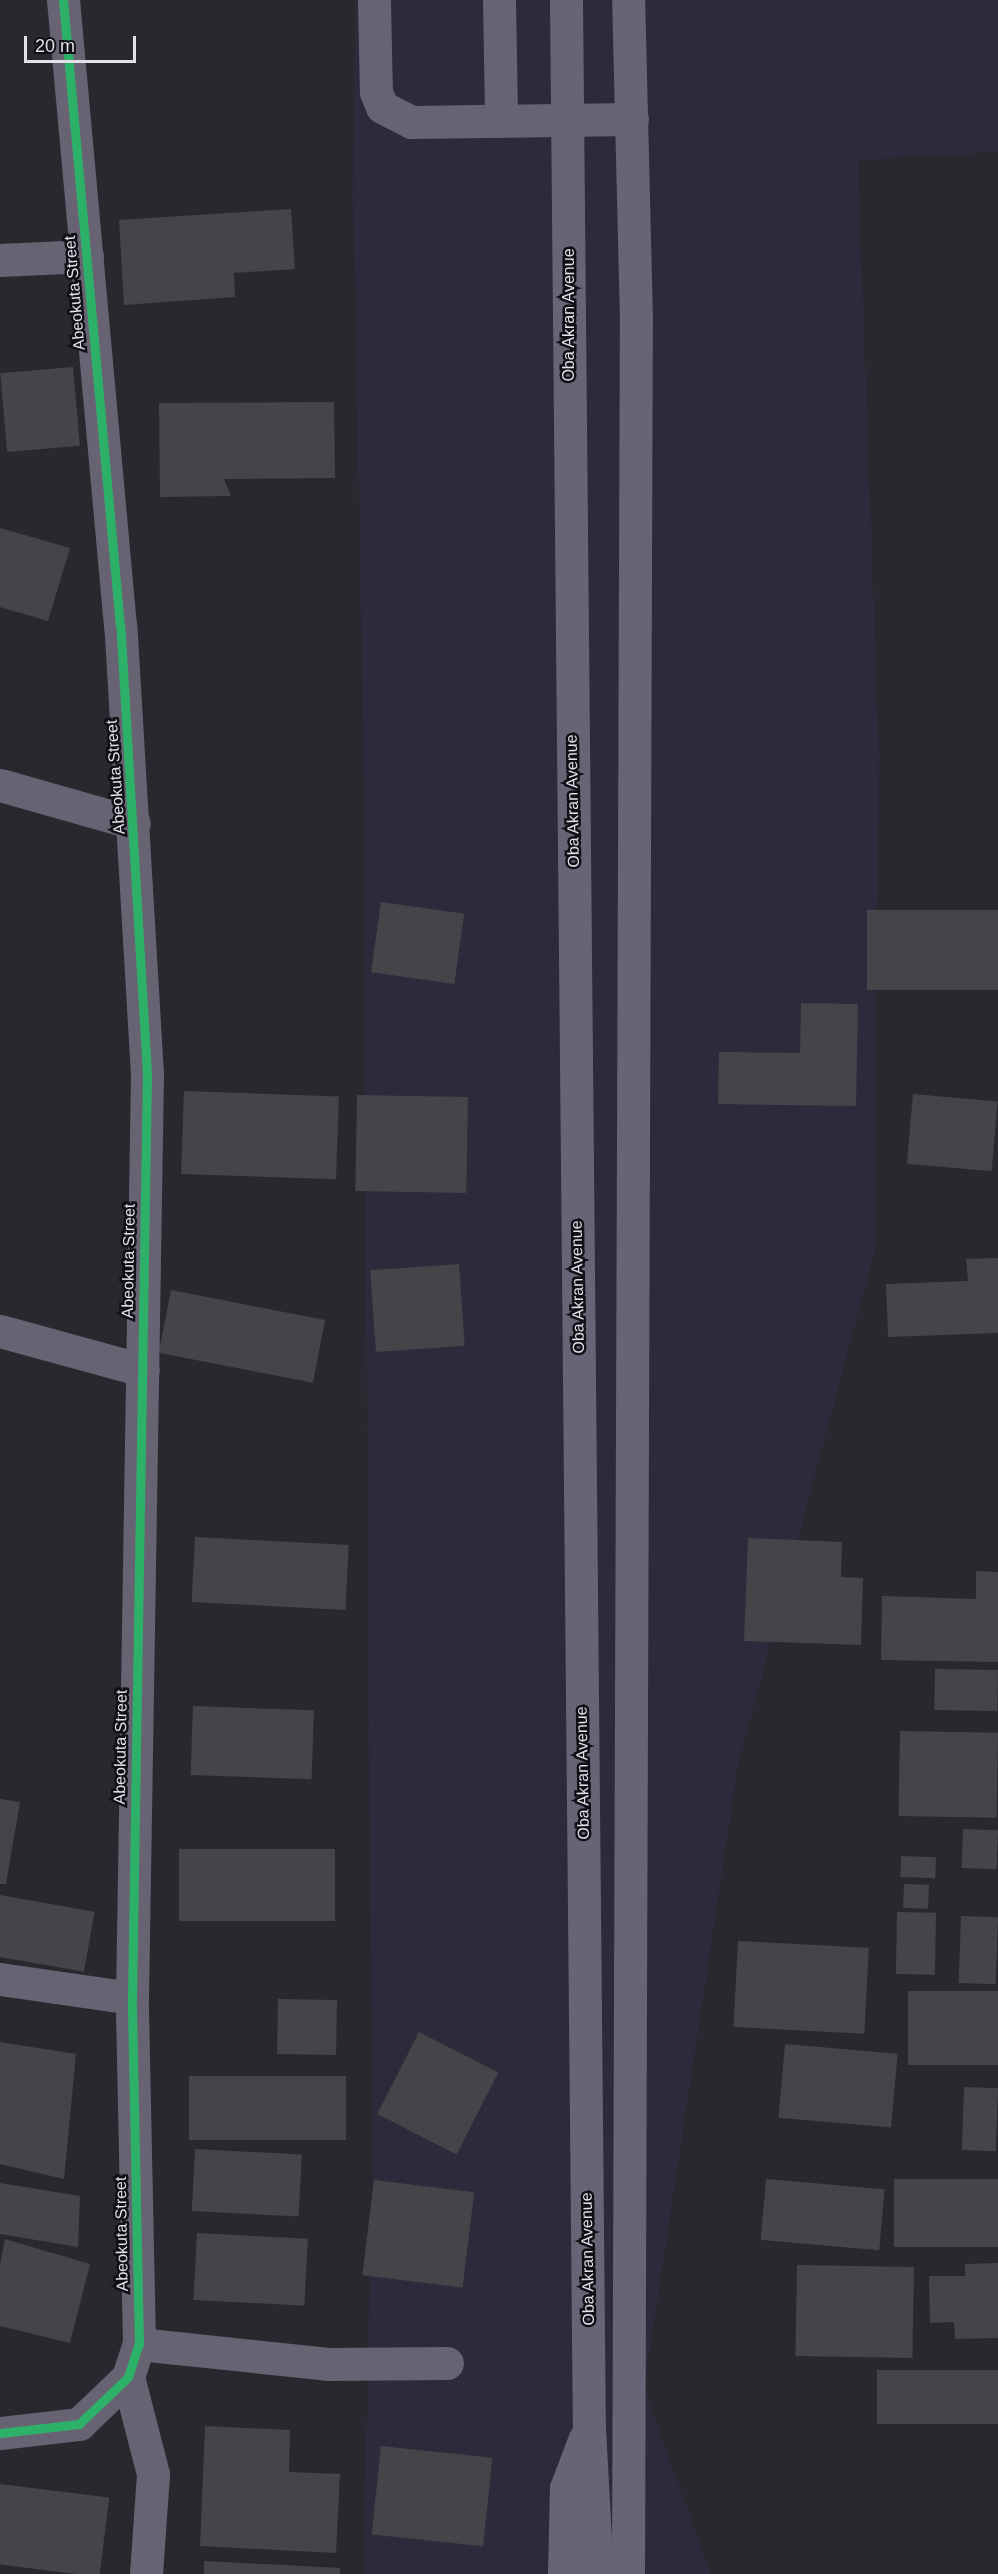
<!DOCTYPE html>
<style>
body{margin:0}
#map{position:relative;width:998px;height:2574px;overflow:hidden;background:#29282e;font-family:Arial,sans-serif}
div>[style]{position:absolute}
[style*='--x']{left:calc(var(--x)*1px);top:calc(var(--y)*1px);width:calc(var(--w)*1px);rotate:calc(var(--a)*1deg)}
.built>*{inset:0;background:#2e2a3b}
.building>*{inset:0;background:#454449;transform-origin:0 0}
.minor>*{height:33px;margin:-16.5px;padding:0 16.5px;transform-origin:16.5px;border-radius:16.5px;background:#686373}
.major>*{height:33px;margin:-16.5px;padding:0 16.5px;transform-origin:16.5px;border-radius:16.5px;background:#696475}
.cycleway>*{height:9px;margin:-4.5px;padding:0 4.5px;transform-origin:4.5px;border-radius:4.5px;background:#2db169}
span{translate:-50% -50%;white-space:nowrap;text-align:center;line-height:1.15;-webkit-text-stroke:5px #100f15;paint-order:stroke}
.street-label{font-size:16px;color:#e3e0ea}
.scale{position:absolute;left:24px;top:36px;width:112px;height:27px;box-sizing:border-box;border:3px solid #e3e0ea;border-top:0;padding-left:8px;font-size:18px;line-height:21px;white-space:nowrap;color:#e3e0ea;-webkit-text-stroke:4px #100f15;paint-order:stroke}
</style>
<div id="map">
<div class="built">
<div style="clip-path:polygon(355px 0,998px 0,998px 152px,858px 160px,879px 755px,875px 1249px,738px 1766px,644px 2389px,711px 2574px,363px 2574px,372px 2195px,362px 656px,353px 197px)"></div>
</div>
<div class="building">
<div style="clip-path:polygon(291px 209px,295px 269px,234px 273px,235px 297px,124px 305px,119px 220px)"></div>
<div style="left:73px;top:367px;width:79px;height:73px;rotate:85deg"></div>
<div style="clip-path:polygon(334px 402px,335px 478px,224px 479px,231px 496px,160px 497px,159px 403px)"></div>
<div style="clip-path:polygon(0 528px,70px 548px,48px 621px,0 607px)"></div>
<div style="left:381px;top:902px;width:84px;height:71px;rotate:8deg"></div>
<div style="left:867px;top:910px;width:131px;height:80px"></div>
<div style="clip-path:polygon(801px 1003px,858px 1004px,856px 1106px,718px 1104px,719px 1052px,800px 1053px)"></div>
<div style="left:184px;top:1091px;width:155px;height:83px;rotate:2deg"></div>
<div style="left:913px;top:1094px;width:85px;height:70px;rotate:5deg"></div>
<div style="left:357px;top:1095px;width:111px;height:96px;rotate:1deg"></div>
<div style="clip-path:polygon(998px 1258px,998px 1333px,888px 1337px,886px 1284px,968px 1281px,966px 1259px)"></div>
<div style="left:459px;top:1264px;width:82px;height:89px;rotate:86deg"></div>
<div style="left:171px;top:1290px;width:157px;height:64px;rotate:11deg"></div>
<div style="left:195px;top:1537px;width:154px;height:65px;rotate:3deg"></div>
<div style="clip-path:polygon(748px 1538px,842px 1542px,841px 1577px,863px 1578px,861px 1645px,744px 1641px)"></div>
<div style="clip-path:polygon(976px 1571px,998px 1572px,998px 1662px,881px 1660px,882px 1596px,976px 1599px)"></div>
<div style="left:935px;top:1669px;width:63px;height:41px;rotate:1deg"></div>
<div style="left:193px;top:1706px;width:121px;height:69px;rotate:2deg"></div>
<div style="left:900px;top:1731px;width:98px;height:85px;rotate:1deg"></div>
<div style="clip-path:polygon(0 1799px,20px 1802px,6px 1884px,0 1884px)"></div>
<div style="left:963px;top:1829px;width:35px;height:39px;rotate:2deg"></div>
<div style="left:179px;top:1849px;width:156px;height:72px"></div>
<div style="left:901px;top:1856px;width:35px;height:21px;rotate:2deg"></div>
<div style="left:904px;top:1884px;width:25px;height:24px;rotate:2deg"></div>
<div style="left:0;top:1895px;width:96px;height:61px;rotate:10deg"></div>
<div style="left:897px;top:1912px;width:39px;height:62px;rotate:1deg"></div>
<div style="left:961px;top:1916px;width:37px;height:67px;rotate:2deg"></div>
<div style="left:738px;top:1941px;width:131px;height:86px;rotate:3deg"></div>
<div style="left:998px;top:1991px;width:74px;height:90px;rotate:90deg"></div>
<div style="left:278px;top:1999px;width:59px;height:55px;rotate:1deg"></div>
<div style="left:419px;top:2032px;width:89px;height:92px;rotate:27deg"></div>
<div style="clip-path:polygon(0 2042px,76px 2054px,64px 2179px,0 2164px)"></div>
<div style="left:785px;top:2044px;width:113px;height:74px;rotate:5deg"></div>
<div style="left:189px;top:2076px;width:157px;height:64px"></div>
<div style="left:964px;top:2087px;width:34px;height:63px;rotate:2deg"></div>
<div style="left:195px;top:2149px;width:107px;height:62px;rotate:3deg"></div>
<div style="left:766px;top:2179px;width:119px;height:61px;rotate:5deg"></div>
<div style="left:998px;top:2179px;width:68px;height:104px;rotate:90deg"></div>
<div style="left:374px;top:2180px;width:101px;height:96px;rotate:7deg"></div>
<div style="clip-path:polygon(0 2183px,80px 2196px,78px 2247px,0 2234px)"></div>
<div style="left:197px;top:2233px;width:111px;height:67px;rotate:3deg"></div>
<div style="clip-path:polygon(5px 2239px,90px 2264px,70px 2343px,0 2326px,0 2265px)"></div>
<div style="clip-path:polygon(998px 2263px,998px 2338px,955px 2339px,954px 2322px,930px 2323px,929px 2276px,965px 2276px,965px 2264px)"></div>
<div style="left:797px;top:2265px;width:117px;height:91px;rotate:1deg"></div>
<div style="left:998px;top:2370px;width:54px;height:121px;rotate:90deg"></div>
<div style="clip-path:polygon(205px 2426px,290px 2430px,289px 2472px,340px 2474px,336px 2553px,200px 2546px)"></div>
<div style="left:381px;top:2446px;width:112px;height:89px;rotate:6deg"></div>
<div style="left:0;top:2484px;width:110px;height:80px;rotate:7deg"></div>
<div style="clip-path:polygon(204px 2561px,340px 2568px,340px 2574px,204px 2574px)"></div>
</div>
<div class="minor">
<div style="--x:374;--y:0;--w:92;--a:88.8"></div>
<div style="--x:376;--y:92;--w:16;--a:68"></div>
<div style="--x:382;--y:107;--w:33;--a:27"></div>
<div style="--x:411;--y:122;--w:221;--a:-0.8"></div>
<div style="--x:499;--y:0;--w:120;--a:89"></div>
<div style="--x:0;--y:260;--w:87;--a:-2.6"></div>
<div style="--x:0;--y:785;--w:139;--a:15.8"></div>
<div style="--x:0;--y:1331;--w:148;--a:15.3"></div>
<div style="--x:0;--y:1979;--w:133;--a:8.2"></div>
<div style="--x:139;--y:2344;--w:192;--a:6"></div>
<div style="--x:330;--y:2364;--w:117;--a:-0.5"></div>
<div style="--x:128;--y:2377;--w:100;--a:75.5"></div>
<div style="--x:153;--y:2474;--w:100;--a:94"></div>
<div style="--x:0;--y:2433;--w:80;--a:-6.5"></div>
<div style="--x:79;--y:2424;--w:68;--a:-43.8"></div>
<div style="--x:128;--y:2377;--w:35;--a:-72"></div>
<div style="--x:139;--y:2344;--w:346;--a:-91.2"></div>
<div style="--x:132;--y:1998;--w:924;--a:-89.07"></div>
<div style="--x:147;--y:1074;--w:449;--a:-93.4"></div>
<div style="--x:120;--y:626;--w:629;--a:-95.2"></div>
</div>
<div class="major">
<div style="--x:566;--y:0;--w:2428;--a:89.46"></div>
<div style="--x:589;--y:2428;--w:146;--a:86.9"></div>
<div style="--x:564;--y:2574;--w:86;--a:-88.7"></div>
<div style="--x:566;--y:2488;--w:53;--a:-69.2"></div>
<div style="--x:628;--y:2574;--w:2253;--a:-89.8"></div>
<div style="--x:636;--y:321;--w:321;--a:-91.4"></div>
</div>
<div class="cycleway">
<div style="--x:0;--y:2433;--w:80;--a:-6.5"></div>
<div style="--x:79;--y:2424;--w:68;--a:-43.8"></div>
<div style="--x:128;--y:2377;--w:35;--a:-72"></div>
<div style="--x:139;--y:2344;--w:346;--a:-91.2"></div>
<div style="--x:132;--y:1998;--w:924;--a:-89.07"></div>
<div style="--x:147;--y:1074;--w:449;--a:-93.4"></div>
<div style="--x:120;--y:626;--w:629;--a:-95.2"></div>
</div>
<div class="street-label">
<span style="left:75px;top:293px;rotate:-95deg">Abeokuta Street</span>
<span style="left:569px;top:315px;rotate:-90deg">Oba Akran Avenue</span>
<span style="left:116px;top:777px;rotate:-94deg">Abeokuta Street</span>
<span style="left:573px;top:801px;rotate:-91deg">Oba Akran Avenue</span>
<span style="left:129px;top:1261px;rotate:-89deg">Abeokuta Street</span>
<span style="left:578px;top:1287px;rotate:-91deg">Oba Akran Avenue</span>
<span style="left:121px;top:1747px;rotate:-89deg">Abeokuta Street</span>
<span style="left:583px;top:1773px;rotate:-91deg">Oba Akran Avenue</span>
<span style="left:122px;top:2234px;rotate:-91deg">Abeokuta Street</span>
<span style="left:588px;top:2259px;rotate:-91deg">Oba Akran Avenue</span>
</div>
<div class="scale">20 m</div>
</div>
